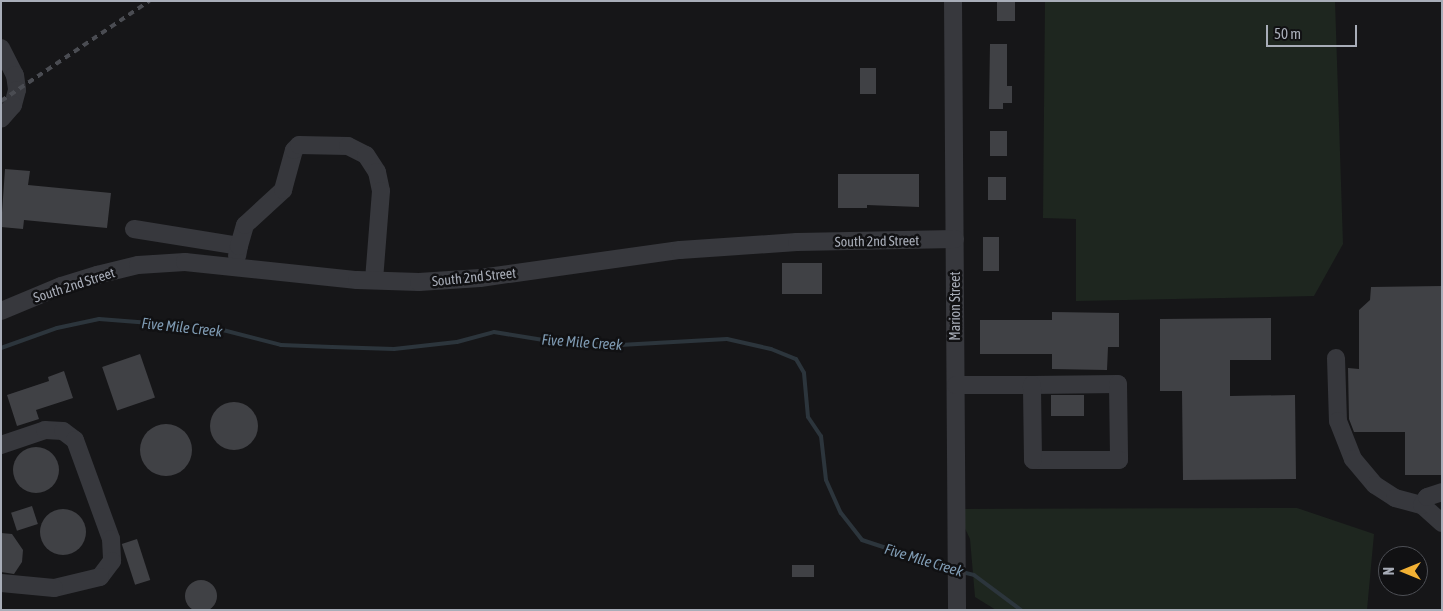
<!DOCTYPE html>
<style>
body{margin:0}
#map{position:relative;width:1443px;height:611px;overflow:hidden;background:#161618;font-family:"Asap Condensed",sans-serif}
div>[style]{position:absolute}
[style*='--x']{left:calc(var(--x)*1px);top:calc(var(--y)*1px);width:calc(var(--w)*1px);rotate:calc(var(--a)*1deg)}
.green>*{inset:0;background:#1e261f}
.stream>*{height:4px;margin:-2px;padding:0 2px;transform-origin:2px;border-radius:2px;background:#2c353c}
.building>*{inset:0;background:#404145;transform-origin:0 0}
.round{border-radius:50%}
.minor>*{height:18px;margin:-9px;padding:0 9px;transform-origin:9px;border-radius:9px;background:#37383d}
.rail>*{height:4px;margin-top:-2px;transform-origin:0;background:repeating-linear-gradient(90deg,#4a4c52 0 6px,transparent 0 11px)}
span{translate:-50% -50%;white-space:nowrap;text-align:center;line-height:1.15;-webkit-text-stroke:5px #111113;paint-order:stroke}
.street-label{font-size:14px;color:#a8adb8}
.water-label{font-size:15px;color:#7f9bb3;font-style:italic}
.frame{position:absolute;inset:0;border:2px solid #a8adb8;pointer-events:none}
.north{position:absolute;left:1378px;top:546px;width:50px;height:50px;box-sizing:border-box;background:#111113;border:1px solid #4d4f55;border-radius:50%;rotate:270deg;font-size:14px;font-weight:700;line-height:20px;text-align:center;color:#a8adb8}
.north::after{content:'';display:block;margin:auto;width:18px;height:22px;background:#f2b134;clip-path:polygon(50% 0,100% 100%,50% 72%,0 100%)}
.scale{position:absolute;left:1266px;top:25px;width:91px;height:22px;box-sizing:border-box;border:2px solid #a8adb8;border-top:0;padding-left:6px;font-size:15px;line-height:18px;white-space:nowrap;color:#a8adb8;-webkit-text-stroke:4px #111113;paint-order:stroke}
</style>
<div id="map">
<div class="green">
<div style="clip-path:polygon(1045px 1px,1335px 1px,1343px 244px,1314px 296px,1076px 301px,1076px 219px,1043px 218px)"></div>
<div style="clip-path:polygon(1297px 508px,1374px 534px,1367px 610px,996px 610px,975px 597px,970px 539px,956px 509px)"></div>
</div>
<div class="stream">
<div style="--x:1;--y:348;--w:59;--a:-19.7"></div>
<div style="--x:57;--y:328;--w:43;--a:-12.1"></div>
<div style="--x:99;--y:319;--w:116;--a:4.4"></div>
<div style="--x:215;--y:328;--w:68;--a:14.4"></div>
<div style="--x:281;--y:345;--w:51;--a:2.2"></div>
<div style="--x:332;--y:347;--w:62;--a:1.8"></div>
<div style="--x:394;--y:349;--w:63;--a:-6.3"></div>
<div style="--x:457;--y:342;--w:38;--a:-15"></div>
<div style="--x:494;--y:332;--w:50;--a:9.3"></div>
<div style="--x:543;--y:340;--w:77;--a:3.7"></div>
<div style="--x:620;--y:345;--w:107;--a:-3.2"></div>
<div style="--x:727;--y:339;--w:45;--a:12.8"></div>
<div style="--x:771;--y:349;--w:27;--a:22"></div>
<div style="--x:796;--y:359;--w:16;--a:60"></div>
<div style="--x:804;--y:373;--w:44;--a:84.8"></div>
<div style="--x:808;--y:417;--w:23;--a:56"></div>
<div style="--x:821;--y:436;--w:44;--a:83.5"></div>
<div style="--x:826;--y:480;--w:36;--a:66"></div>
<div style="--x:841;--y:513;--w:34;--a:52"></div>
<div style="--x:862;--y:540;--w:96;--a:18.2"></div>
<div style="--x:962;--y:572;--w:12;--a:14"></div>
<div style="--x:974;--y:575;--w:59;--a:36.7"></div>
</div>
<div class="building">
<div style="left:997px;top:1px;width:18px;height:20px"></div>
<div style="clip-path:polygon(990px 44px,1007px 44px,1007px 86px,1012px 86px,1012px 103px,1003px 103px,1003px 109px,989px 109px)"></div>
<div style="left:860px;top:68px;width:16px;height:26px"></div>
<div style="left:990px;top:131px;width:17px;height:25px"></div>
<div style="clip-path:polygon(5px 169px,30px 171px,28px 185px,111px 193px,107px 228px,24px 220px,23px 229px,1px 227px)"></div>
<div style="clip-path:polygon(838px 174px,919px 174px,919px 207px,867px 205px,867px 208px,838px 208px)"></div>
<div style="left:988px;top:177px;width:18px;height:23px"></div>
<div style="left:983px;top:237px;width:16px;height:34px"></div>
<div style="left:822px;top:263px;width:31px;height:40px;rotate:90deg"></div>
<div style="clip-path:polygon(1442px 286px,1442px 475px,1405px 475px,1405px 432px,1354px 432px,1349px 419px,1348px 368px,1359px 369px,1359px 310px,1370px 300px,1371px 287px)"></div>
<div style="clip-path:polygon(1052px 312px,1119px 313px,1119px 347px,1108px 347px,1107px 370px,1052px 369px,1052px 354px,980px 354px,980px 320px,1052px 320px)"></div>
<div style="clip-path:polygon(1271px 318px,1271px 360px,1230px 360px,1230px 396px,1295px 395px,1296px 479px,1183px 480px,1182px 391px,1160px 391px,1160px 319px)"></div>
<div style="left:140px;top:354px;width:46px;height:40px;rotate:71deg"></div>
<div style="clip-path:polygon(64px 371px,73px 398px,36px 410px,39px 419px,17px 426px,7px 395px,49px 381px,48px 377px)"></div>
<div style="left:1051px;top:395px;width:33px;height:21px"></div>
<div class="round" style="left:210px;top:402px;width:48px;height:48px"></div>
<div class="round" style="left:140px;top:424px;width:52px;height:52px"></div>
<div class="round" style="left:13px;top:447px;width:46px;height:46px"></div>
<div style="left:32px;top:506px;width:19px;height:22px;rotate:72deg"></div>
<div class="round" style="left:40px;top:509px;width:46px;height:46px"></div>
<div style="clip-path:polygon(1px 533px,12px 534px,23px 550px,22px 562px,14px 574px,1px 572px)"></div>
<div style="left:137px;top:539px;width:43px;height:16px;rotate:72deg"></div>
<div style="left:792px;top:565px;width:22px;height:12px"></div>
<div class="round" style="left:185px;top:580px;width:32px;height:32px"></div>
</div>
<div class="minor">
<div style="--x:953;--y:1;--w:609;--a:89.62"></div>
<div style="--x:1;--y:48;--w:30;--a:63"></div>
<div style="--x:15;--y:75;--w:15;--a:82"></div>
<div style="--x:17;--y:90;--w:16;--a:105"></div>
<div style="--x:13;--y:105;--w:18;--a:131"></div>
<div style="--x:134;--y:229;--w:106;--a:9.2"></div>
<div style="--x:239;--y:246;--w:10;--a:101"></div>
<div style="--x:239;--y:246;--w:22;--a:-74"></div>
<div style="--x:245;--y:225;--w:52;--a:-42.6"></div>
<div style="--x:283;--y:190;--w:41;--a:-74.6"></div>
<div style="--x:294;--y:150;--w:7;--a:-45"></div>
<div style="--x:299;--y:145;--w:49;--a:1.2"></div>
<div style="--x:348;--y:146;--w:20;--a:27"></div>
<div style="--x:366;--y:155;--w:20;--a:57"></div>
<div style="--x:377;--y:172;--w:19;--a:78"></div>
<div style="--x:381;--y:191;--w:89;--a:94.5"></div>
<div style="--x:1;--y:311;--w:65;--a:-22.6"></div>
<div style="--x:61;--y:286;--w:38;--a:-17"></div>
<div style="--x:97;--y:275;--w:42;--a:-13.7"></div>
<div style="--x:138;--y:265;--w:47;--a:-3.7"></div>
<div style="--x:185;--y:262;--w:173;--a:6"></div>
<div style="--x:357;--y:280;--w:62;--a:1.8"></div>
<div style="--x:419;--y:282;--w:61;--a:-3.8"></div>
<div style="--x:480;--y:278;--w:202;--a:-8"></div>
<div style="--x:680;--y:250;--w:117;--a:-3.9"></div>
<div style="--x:797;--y:242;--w:158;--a:-1.1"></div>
<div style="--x:1336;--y:358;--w:63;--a:88.2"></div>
<div style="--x:1338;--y:421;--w:41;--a:68.5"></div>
<div style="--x:1353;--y:459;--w:34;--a:50"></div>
<div style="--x:1375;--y:485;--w:24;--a:33"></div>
<div style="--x:1395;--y:498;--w:28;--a:15"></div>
<div style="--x:1422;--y:505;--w:27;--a:42"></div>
<div style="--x:956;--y:385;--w:76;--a:0"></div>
<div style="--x:1032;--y:385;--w:86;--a:-0.7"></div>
<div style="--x:1118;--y:384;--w:76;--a:89.2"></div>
<div style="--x:1119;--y:460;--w:86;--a:180"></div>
<div style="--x:1033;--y:460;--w:75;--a:-90.8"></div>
<div style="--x:1;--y:445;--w:46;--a:-18.8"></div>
<div style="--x:45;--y:430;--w:18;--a:3"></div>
<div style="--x:63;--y:431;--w:15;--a:37"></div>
<div style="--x:75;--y:440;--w:105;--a:70"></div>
<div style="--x:111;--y:539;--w:22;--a:87"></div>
<div style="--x:112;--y:561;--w:20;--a:127"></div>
<div style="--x:100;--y:577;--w:47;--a:166.6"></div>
<div style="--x:54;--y:588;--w:53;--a:-174.6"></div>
<div style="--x:1422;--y:505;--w:9;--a:-58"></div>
<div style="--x:1427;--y:497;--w:16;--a:-18"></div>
</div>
<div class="rail">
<div style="--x:1;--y:101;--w:179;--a:-34"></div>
</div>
<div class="street-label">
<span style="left:877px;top:241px;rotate:-1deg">South 2nd Street</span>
<span style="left:474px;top:277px;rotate:-6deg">South 2nd Street</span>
<span style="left:74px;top:285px;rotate:-18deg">South 2nd Street</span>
<span style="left:955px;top:306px;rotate:-90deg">Marion Street</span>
</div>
<div class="water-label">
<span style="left:182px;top:327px;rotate:6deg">Five Mile Creek</span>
<span style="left:582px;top:342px;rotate:4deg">Five Mile Creek</span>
<span style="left:924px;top:560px;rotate:17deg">Five Mile Creek</span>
</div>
<div class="frame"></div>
<div class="north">N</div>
<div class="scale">50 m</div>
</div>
